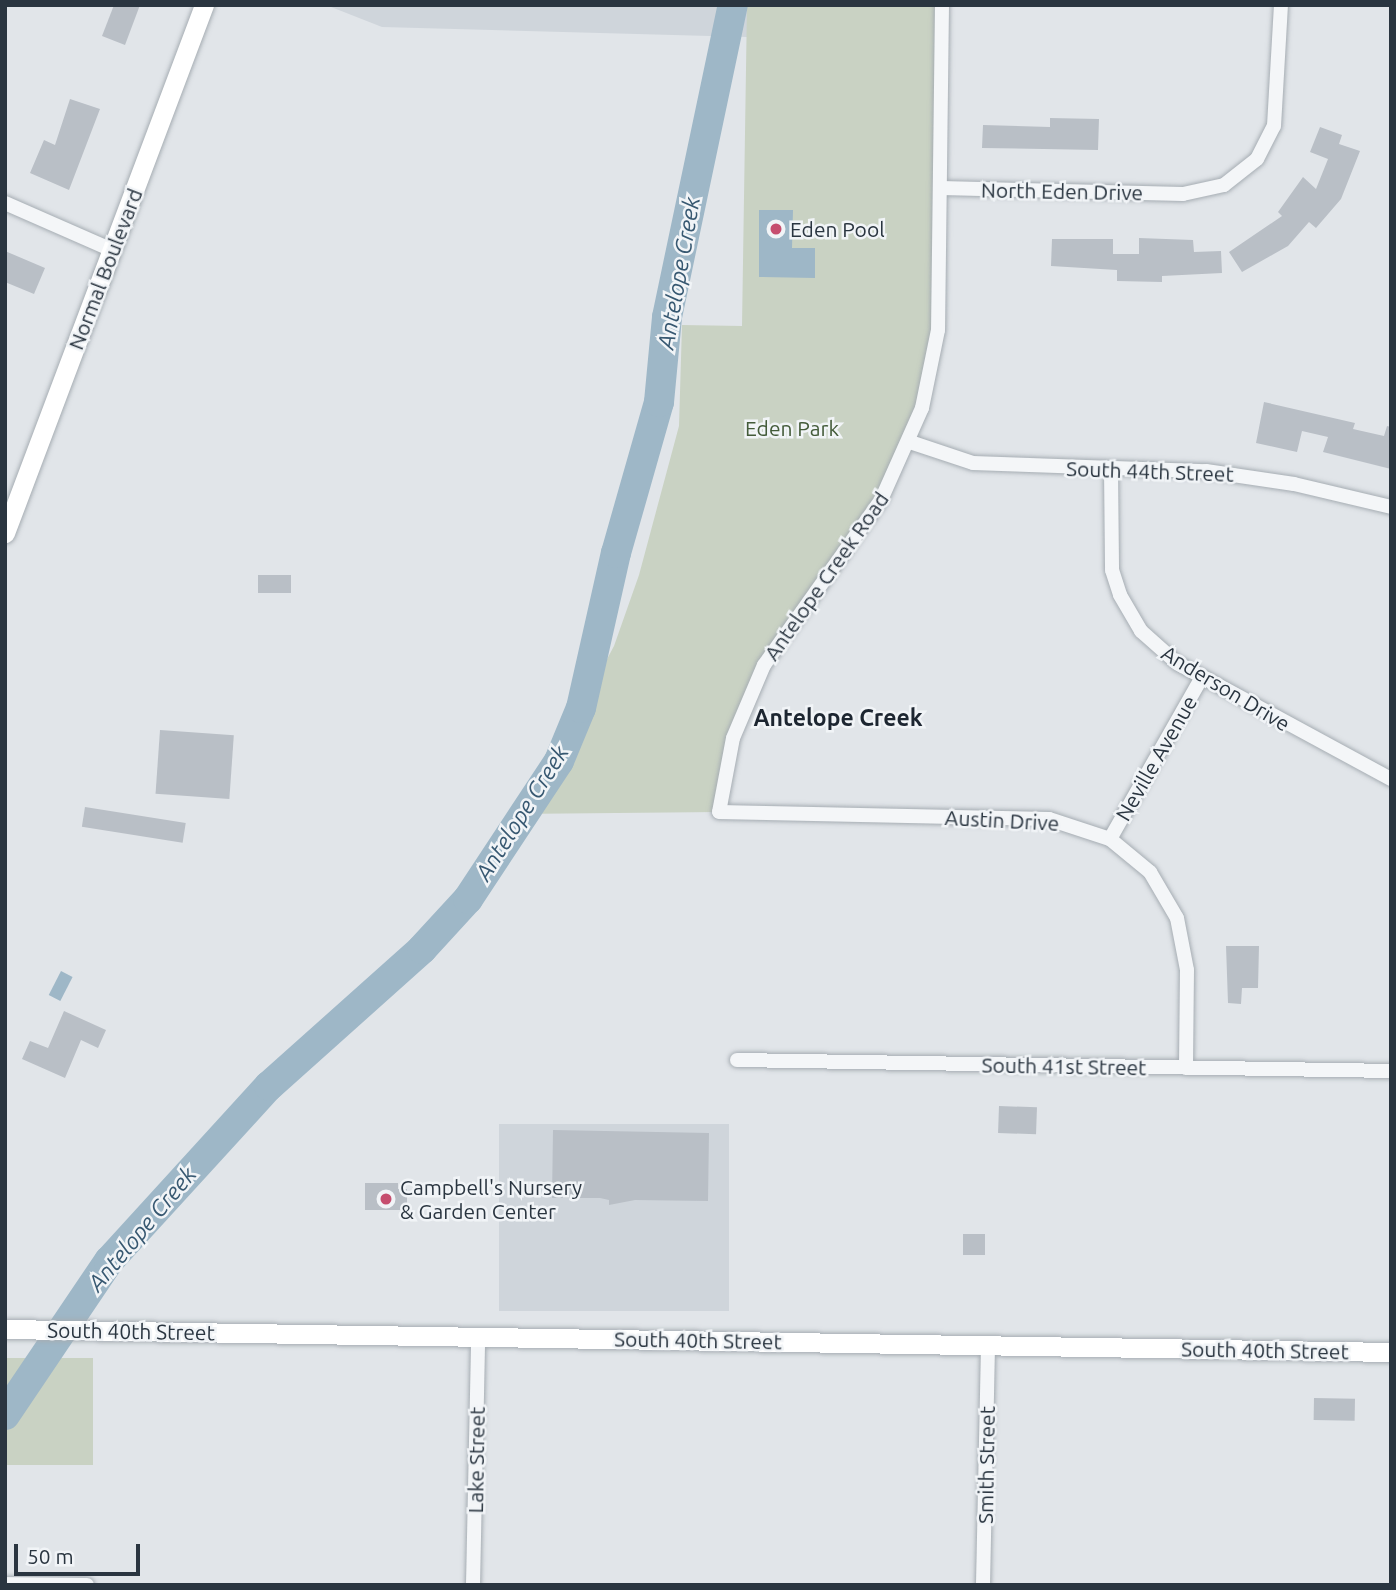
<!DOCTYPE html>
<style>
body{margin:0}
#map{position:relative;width:1396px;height:1590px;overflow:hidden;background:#e1e5e9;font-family:Ubuntu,sans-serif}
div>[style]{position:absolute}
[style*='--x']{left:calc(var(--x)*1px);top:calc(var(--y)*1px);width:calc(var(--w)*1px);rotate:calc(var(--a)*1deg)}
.built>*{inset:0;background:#cfd5db;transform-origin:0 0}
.green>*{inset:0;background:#c9d2c3;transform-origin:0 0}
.water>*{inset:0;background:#9eb7c7;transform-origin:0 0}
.river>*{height:30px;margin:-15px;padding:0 15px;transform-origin:15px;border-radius:15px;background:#9eb7c7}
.building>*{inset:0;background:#b9bfc6;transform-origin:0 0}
.roads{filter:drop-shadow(0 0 2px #a6adb3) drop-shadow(0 0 2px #a6adb3)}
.street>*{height:14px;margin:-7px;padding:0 7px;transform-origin:7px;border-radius:7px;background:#f4f6f8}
.secondary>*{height:19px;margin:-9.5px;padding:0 9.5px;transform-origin:9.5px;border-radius:9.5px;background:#fff}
.dots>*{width:19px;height:19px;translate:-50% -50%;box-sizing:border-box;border:4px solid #f1f4f7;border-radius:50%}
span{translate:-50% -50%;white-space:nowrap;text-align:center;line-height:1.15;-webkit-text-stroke:5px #f1f4f7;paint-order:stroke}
.street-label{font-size:21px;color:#2a3540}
.poi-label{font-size:21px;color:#2a3540}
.left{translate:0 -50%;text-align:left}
.park-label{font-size:21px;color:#435b39}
.water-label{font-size:23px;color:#375871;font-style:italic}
.neighbourhood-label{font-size:23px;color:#1d2631;font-weight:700}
.frame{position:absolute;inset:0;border:7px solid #2a3540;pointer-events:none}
.scale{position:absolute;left:14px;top:1544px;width:126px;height:32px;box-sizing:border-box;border:4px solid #2a3540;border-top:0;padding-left:9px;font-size:21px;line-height:24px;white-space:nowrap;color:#2a3540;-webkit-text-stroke:5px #f1f4f7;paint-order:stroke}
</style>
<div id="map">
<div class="built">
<div style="clip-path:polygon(326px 5px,747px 5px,747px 37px,382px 27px)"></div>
<div style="left:499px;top:1124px;width:230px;height:187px"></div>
</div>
<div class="green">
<div style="clip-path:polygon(747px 5px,942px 5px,938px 330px,910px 442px,745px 703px,719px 812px,514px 814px,564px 740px,614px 646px,639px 575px,679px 426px,682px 325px,742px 326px)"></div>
<div style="left:5px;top:1358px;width:88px;height:107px"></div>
</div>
<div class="water">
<div style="clip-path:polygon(759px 210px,793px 210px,792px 248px,815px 248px,815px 278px,759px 277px)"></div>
<div style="left:61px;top:971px;width:13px;height:27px;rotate:27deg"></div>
</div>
<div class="river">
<div style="--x:5;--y:1415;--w:186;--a:-56"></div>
<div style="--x:109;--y:1261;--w:237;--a:-47.6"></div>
<div style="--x:269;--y:1086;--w:205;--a:-41.8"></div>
<div style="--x:422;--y:949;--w:68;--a:-47.4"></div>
<div style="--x:468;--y:899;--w:165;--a:-56.6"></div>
<div style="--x:559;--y:761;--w:57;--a:-67.5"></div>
<div style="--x:581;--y:708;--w:159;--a:-77.3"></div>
<div style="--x:616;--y:553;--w:157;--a:-74.1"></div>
<div style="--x:659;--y:402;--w:85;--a:-84.6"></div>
<div style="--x:667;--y:317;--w:319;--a:-78.1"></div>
</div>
<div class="building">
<div style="clip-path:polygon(114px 5px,140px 5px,125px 45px,102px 36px)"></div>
<div style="clip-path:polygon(70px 99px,100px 109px,69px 190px,30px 173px,44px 140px,55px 145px)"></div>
<div style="clip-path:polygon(1050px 118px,1099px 119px,1098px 150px,982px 148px,983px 125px,1050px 127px)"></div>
<div style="clip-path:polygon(1320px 127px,1342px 135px,1339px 144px,1360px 151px,1341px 199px,1316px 228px,1309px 222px,1288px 246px,1242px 272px,1229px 252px,1282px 216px,1278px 212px,1303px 177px,1316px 189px,1328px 159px,1310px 152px)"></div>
<div style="clip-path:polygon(1139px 238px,1193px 240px,1194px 252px,1221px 251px,1222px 273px,1162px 276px,1162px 282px,1117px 281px,1117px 270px,1051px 266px,1052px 239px,1113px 239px,1113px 254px,1139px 254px)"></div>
<div style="clip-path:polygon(5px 251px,45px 268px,34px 294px,5px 282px)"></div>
<div style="clip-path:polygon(1264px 402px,1355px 423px,1353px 429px,1384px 436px,1387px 426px,1391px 427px,1391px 469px,1323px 452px,1328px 437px,1302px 431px,1297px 452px,1256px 443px)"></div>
<div style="left:258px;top:575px;width:33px;height:18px"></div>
<div style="left:160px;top:730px;width:74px;height:64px;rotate:4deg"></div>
<div style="left:85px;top:807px;width:102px;height:20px;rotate:9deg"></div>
<div style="clip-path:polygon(1226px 946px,1259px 946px,1258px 988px,1242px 988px,1241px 1004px,1228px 1003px)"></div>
<div style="clip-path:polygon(64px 1011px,106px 1030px,98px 1048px,81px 1040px,65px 1078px,22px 1059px,30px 1041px,48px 1048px)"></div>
<div style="left:999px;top:1106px;width:38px;height:27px;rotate:2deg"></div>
<div style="clip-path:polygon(553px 1130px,709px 1133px,708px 1201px,635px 1200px,609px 1205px,609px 1200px,600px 1198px,552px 1198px)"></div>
<div style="clip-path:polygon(365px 1183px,398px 1183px,398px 1189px,407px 1189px,407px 1210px,365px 1210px)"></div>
<div style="left:963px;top:1234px;width:22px;height:21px"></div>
<div style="left:1314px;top:1398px;width:41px;height:22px;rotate:1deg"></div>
</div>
<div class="roads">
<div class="street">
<div style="--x:942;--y:5;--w:325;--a:90.7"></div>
<div style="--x:938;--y:330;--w:80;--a:101.6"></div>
<div style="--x:922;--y:408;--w:101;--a:114"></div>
<div style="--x:881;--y:500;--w:202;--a:125.3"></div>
<div style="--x:764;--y:665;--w:79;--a:113"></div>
<div style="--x:733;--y:738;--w:75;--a:100.7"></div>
<div style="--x:719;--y:812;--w:330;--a:1.2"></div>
<div style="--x:1049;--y:819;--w:64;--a:18.2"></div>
<div style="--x:1110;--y:839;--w:52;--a:39.5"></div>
<div style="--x:1150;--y:872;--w:53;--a:59.6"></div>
<div style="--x:1177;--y:918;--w:53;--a:79.1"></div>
<div style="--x:1187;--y:970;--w:98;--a:90.6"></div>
<div style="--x:941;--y:188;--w:242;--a:1.4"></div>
<div style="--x:1183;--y:194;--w:42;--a:-12.4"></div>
<div style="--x:1224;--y:185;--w:42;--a:-38.2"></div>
<div style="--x:1257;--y:159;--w:37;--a:-63"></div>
<div style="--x:1274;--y:126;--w:121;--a:-86.7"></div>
<div style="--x:5;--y:203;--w:117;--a:23.7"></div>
<div style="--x:910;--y:442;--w:66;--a:18.4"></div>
<div style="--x:973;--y:463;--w:233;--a:2"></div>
<div style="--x:1206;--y:471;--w:89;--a:8.4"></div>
<div style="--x:1294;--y:484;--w:100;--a:13.3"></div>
<div style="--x:1111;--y:469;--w:101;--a:89.4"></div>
<div style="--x:1112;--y:570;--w:26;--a:72"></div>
<div style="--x:1120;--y:595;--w:42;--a:59.7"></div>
<div style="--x:1141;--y:631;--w:48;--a:41.6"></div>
<div style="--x:1177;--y:663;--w:243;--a:28.5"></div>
<div style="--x:1110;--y:839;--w:186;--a:-60.4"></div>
<div style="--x:737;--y:1060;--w:654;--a:0.96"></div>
<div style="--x:5;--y:1584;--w:82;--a:0.7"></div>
<div style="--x:473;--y:1585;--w:249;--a:-88.8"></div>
<div style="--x:983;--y:1585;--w:240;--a:-88.8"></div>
</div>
<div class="secondary">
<div style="--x:5;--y:533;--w:564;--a:-69.35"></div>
<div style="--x:5;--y:1329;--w:1386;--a:0.95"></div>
</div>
</div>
<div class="dots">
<div style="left:776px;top:229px;background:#c64e6f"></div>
<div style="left:386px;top:1199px;background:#c64e6f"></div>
</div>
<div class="street-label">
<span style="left:1062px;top:191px;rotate:1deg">North Eden Drive</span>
<span style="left:105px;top:269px;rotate:-69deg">Normal Boulevard</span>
<span style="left:1150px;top:471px;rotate:2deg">South 44th Street</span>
<span style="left:826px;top:576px;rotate:-55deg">Antelope Creek Road</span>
<span style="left:1226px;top:688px;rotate:31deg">Anderson Drive</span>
<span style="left:1156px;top:758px;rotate:-60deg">Neville Avenue</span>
<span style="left:1002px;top:820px;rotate:3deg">Austin Drive</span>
<span style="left:1064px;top:1066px;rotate:1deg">South 41st Street</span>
<span style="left:131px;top:1331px;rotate:1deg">South 40th Street</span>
<span style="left:698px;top:1340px;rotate:1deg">South 40th Street</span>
<span style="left:1265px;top:1350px;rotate:1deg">South 40th Street</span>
<span style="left:476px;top:1460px;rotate:-89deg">Lake Street</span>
<span style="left:986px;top:1465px;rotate:-89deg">Smith Street</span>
</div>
<div class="poi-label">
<span class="left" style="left:790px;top:229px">Eden Pool</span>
<span class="left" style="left:400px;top:1199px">Campbell's Nursery<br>&amp; Garden Center</span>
</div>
<div class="park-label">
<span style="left:792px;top:428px">Eden Park</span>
</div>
<div class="water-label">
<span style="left:679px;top:273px;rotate:-80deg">Antelope Creek</span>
<span style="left:522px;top:813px;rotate:-58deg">Antelope Creek</span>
<span style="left:142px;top:1229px;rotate:-50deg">Antelope Creek</span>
</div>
<div class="neighbourhood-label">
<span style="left:838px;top:718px">Antelope Creek</span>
</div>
<div class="frame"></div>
<div class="scale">50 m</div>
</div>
